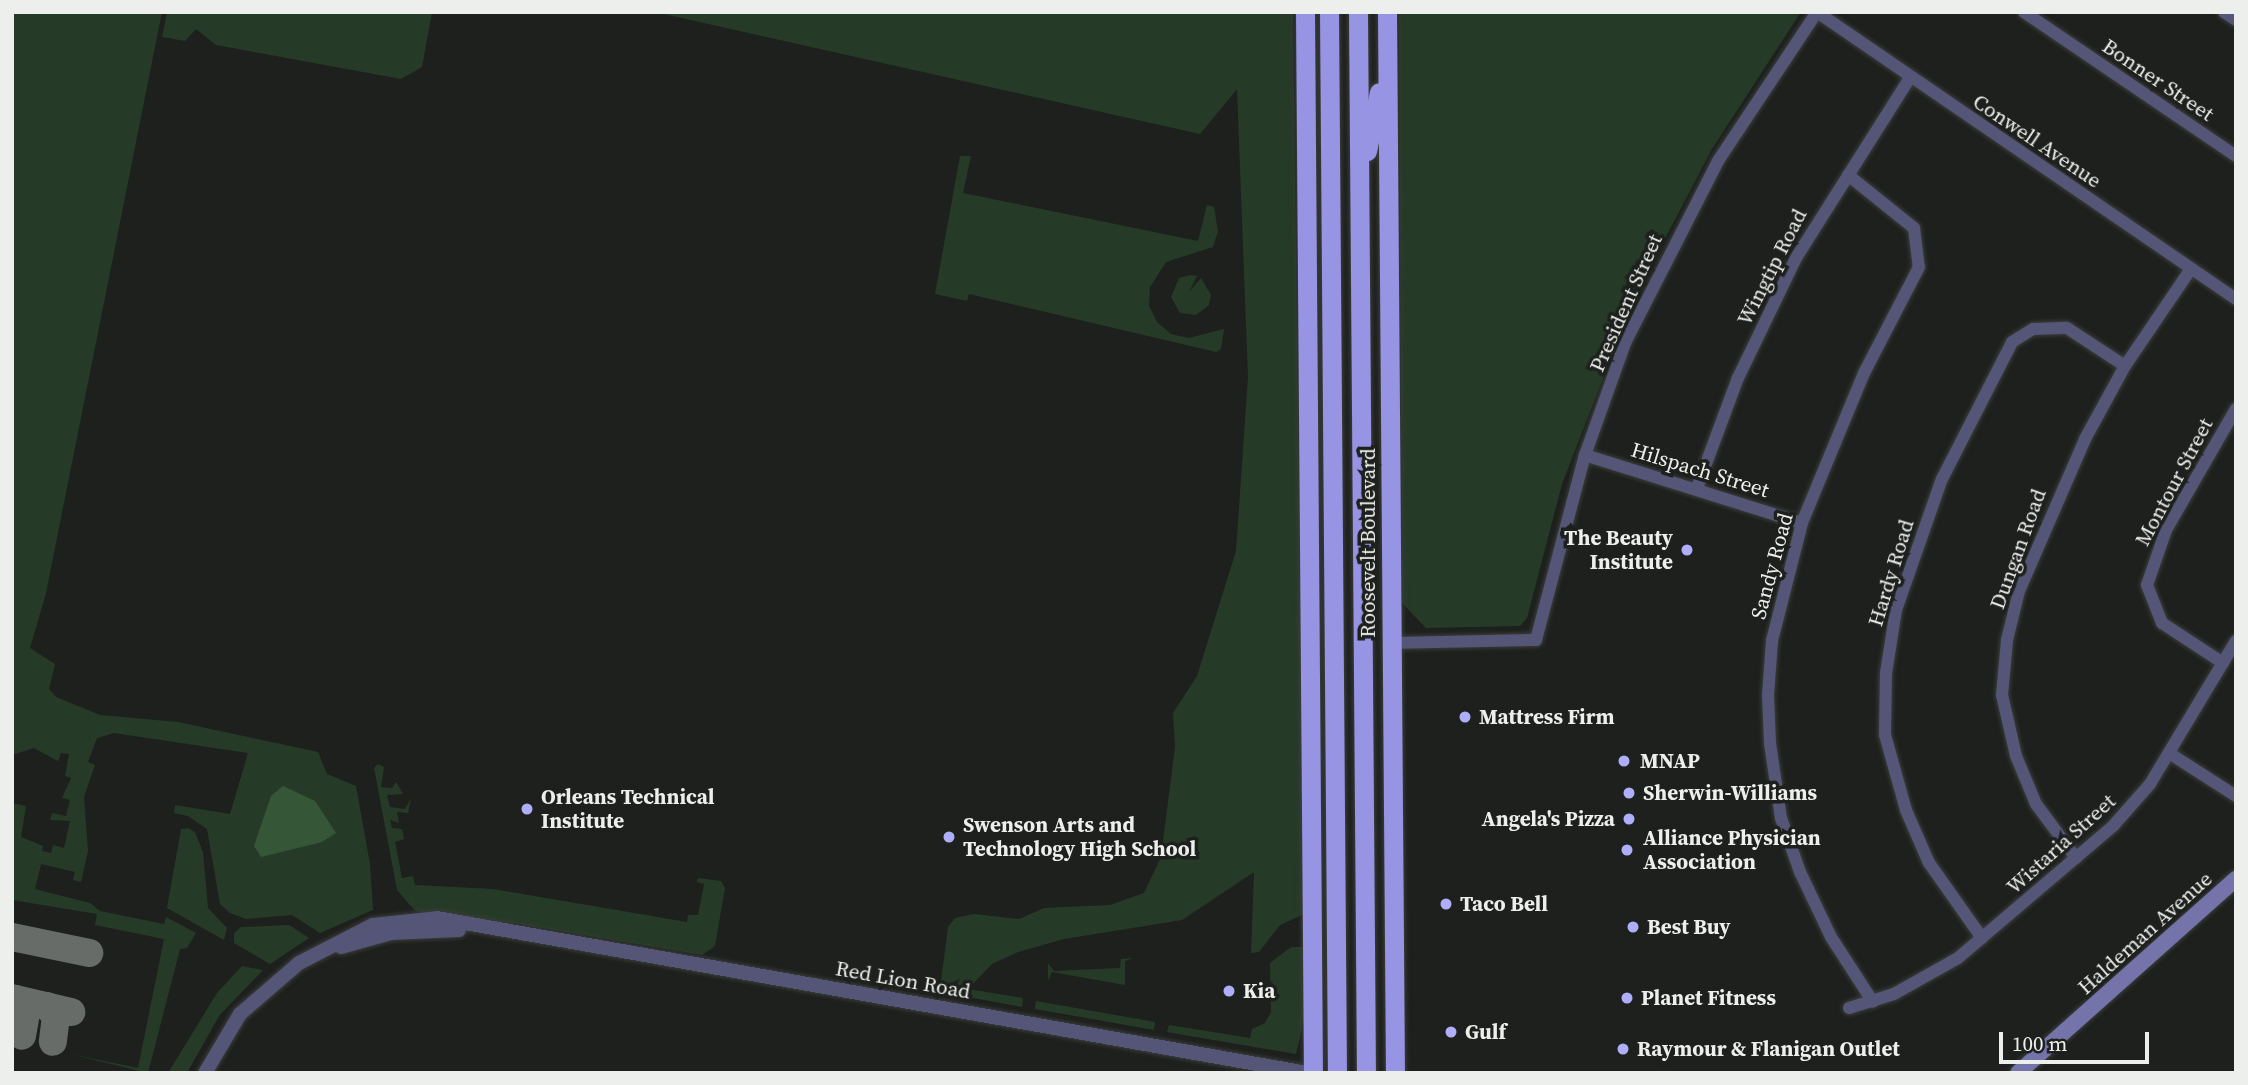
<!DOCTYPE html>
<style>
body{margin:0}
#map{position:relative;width:2248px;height:1085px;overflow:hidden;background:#1d201d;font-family:"Source Serif 4",serif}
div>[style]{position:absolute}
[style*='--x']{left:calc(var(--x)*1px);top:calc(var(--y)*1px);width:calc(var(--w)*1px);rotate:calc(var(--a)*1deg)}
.green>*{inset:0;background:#263b27;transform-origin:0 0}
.water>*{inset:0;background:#365638}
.taxiway>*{height:28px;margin:-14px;padding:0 14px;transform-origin:14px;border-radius:14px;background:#686c68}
.roads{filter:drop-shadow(0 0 2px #3a3d3a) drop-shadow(0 0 2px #3a3d3a)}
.minor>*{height:12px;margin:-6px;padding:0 6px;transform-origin:6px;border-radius:6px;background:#555578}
.tertiary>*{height:14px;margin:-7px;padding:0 7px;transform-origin:7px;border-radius:7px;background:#555578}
.secondary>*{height:16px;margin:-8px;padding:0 8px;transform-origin:8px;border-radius:8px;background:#7473aa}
.trunk>*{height:19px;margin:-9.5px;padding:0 9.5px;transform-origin:9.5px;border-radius:9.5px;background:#9694e3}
.dots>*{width:19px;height:19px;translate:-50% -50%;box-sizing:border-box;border:4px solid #1d201d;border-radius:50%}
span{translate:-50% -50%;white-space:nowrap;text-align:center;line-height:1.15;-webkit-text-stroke:7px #1d201d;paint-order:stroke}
.street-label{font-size:21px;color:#edefed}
.poi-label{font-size:21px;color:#edefed;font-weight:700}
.right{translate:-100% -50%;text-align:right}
.left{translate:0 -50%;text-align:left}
.frame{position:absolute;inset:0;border:14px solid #edefed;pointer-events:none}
.scale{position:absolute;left:1999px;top:1032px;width:150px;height:32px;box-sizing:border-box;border:4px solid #edefed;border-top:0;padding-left:9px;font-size:21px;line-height:24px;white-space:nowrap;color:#edefed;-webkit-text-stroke:5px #1d201d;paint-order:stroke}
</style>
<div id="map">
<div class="green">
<div style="clip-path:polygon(12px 12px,162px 12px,46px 593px,30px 648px,55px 664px,49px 689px,56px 697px,100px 715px,178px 722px,318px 752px,327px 774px,356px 786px,370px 864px,373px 910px,320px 933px,292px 915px,246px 919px,230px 913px,220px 904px,207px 829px,188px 816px,174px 813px,175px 805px,230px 814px,248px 753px,114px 733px,97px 738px,88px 762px,95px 765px,84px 797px,88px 851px,81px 882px,73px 880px,75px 872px,41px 864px,35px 889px,90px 903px,100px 911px,164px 924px,166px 917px,196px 933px,187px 948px,180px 949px,148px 1073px,70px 1054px,138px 1068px,164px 939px,95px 925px,97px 914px,12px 900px,12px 803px,26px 806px,21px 837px,43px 846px,42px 851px,51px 853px,53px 845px,64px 848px,70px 821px,50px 820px,52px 813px,66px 816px,70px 800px,62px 798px,71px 778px,65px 776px,69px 754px,61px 753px,58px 761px,34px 748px,12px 755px)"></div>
<div style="clip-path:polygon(167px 12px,432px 12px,422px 67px,401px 79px,216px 45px,196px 29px,185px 41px,162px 37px)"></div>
<div style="clip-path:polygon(655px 12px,1293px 12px,1304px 914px,1280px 925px,1259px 952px,1251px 953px,1254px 872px,1182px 920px,1064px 939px,1018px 952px,992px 964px,968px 989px,1023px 998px,1022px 1007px,962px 996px,944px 988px,941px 981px,948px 927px,955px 918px,974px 914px,1019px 919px,1044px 908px,1110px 905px,1144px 893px,1161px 857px,1175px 747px,1173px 713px,1197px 676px,1236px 551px,1248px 377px,1237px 89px,1200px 134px)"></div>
<div style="clip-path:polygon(1399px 12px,1801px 12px,1712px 149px,1635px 296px,1562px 484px,1527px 618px,1520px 626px,1426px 628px,1402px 603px)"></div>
<div style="clip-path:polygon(960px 156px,971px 156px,963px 193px,1198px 241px,1207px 205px,1214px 207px,1218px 231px,1213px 247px,1166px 262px,1150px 287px,1149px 306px,1157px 322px,1171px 334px,1189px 338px,1224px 329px,1221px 349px,1216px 352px,969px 294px,967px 301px,935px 294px)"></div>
<div style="clip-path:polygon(1190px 275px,1197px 276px,1189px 292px,1201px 278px,1211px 295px,1209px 305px,1196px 315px,1180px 313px,1171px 297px,1179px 278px)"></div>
<div style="clip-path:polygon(378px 764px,384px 767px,381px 787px,392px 788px,396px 782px,403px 794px,387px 795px,390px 807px,405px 809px,411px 798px,408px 813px,397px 812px,399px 823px,390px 820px,392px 828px,402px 829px,404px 839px,395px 842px,402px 878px,413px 876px,415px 885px,493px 889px,687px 922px,688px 915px,698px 915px,704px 884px,697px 882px,698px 878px,721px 881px,725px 888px,715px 946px,702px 955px,513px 923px,415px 911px,397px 890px,374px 768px)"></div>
<div style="clip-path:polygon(188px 828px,195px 832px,203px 852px,208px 908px,227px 928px,224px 940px,167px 908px,181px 829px)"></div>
<div style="clip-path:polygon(289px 925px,309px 938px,270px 964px,234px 943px,234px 933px,241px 927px)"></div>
<div style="clip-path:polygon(1291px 947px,1304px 947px,1304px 1020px,1296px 1054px,1167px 1032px,1169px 1025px,1250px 1038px,1252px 1029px,1265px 1023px,1271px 1012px,1270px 963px)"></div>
<div style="clip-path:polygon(1133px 958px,1125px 961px,1125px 985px,1052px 972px,1048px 981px,1048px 963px,1054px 971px,1120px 968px,1121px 959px)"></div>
<div style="clip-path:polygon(242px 966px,263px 970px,219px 1016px,187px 1073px,168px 1073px,217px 993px)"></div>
<div style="left:1036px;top:1001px;width:121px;height:8px;rotate:10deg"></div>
</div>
<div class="water">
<div style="clip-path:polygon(283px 786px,315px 801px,336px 833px,322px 842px,261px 857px,254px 846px,271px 796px)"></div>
</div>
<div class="taxiway">
<div style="--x:12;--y:937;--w:79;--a:11.7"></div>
<div style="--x:12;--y:998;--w:61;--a:13.3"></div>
<div style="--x:15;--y:999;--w:18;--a:52"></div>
<div style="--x:26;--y:1013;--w:23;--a:100"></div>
<div style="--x:47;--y:1006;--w:13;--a:48"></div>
<div style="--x:56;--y:1016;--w:26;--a:97"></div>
</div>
<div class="roads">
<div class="minor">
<div style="--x:1817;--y:12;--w:508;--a:34.41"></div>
<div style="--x:2024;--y:12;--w:256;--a:34.2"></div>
<div style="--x:2224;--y:12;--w:14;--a:34"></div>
<div style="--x:1848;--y:175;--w:85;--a:38.8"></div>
<div style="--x:1914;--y:228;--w:39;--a:83"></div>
<div style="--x:1919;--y:267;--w:119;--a:117.4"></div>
<div style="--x:1864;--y:373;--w:162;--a:112.5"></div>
<div style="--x:1802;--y:523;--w:122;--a:104.3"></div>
<div style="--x:1772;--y:641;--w:54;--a:94.2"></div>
<div style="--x:1768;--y:695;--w:48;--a:87.6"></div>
<div style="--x:1770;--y:743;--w:76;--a:81.7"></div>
<div style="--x:1781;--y:818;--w:57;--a:70.6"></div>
<div style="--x:1800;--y:872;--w:72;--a:64.5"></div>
<div style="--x:1831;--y:937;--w:77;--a:57.1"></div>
<div style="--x:1585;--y:455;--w:227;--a:17.4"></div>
<div style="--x:1697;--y:488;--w:117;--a:-69.6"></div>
<div style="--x:1738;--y:378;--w:133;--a:-64.2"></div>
<div style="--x:1796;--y:258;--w:213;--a:-57.7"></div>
<div style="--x:1392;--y:643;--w:144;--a:-1.2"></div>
<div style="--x:1536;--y:640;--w:191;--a:-75.2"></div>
<div style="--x:1585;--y:455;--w:119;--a:-70.3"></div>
<div style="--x:1625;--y:343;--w:204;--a:-62.9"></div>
<div style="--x:1718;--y:161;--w:179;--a:-56.4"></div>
<div style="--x:2223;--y:663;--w:73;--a:-146.7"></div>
<div style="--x:2162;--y:623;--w:41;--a:-111.5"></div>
<div style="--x:2147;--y:585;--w:58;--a:-70.9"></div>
<div style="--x:2166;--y:530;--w:140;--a:-60"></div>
<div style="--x:2169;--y:753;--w:80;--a:32.7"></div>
<div style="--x:2076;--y:858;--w:67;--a:-126.5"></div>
<div style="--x:2036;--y:804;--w:52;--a:-112.6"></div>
<div style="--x:2016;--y:756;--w:63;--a:-102.9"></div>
<div style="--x:2002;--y:695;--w:55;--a:-84.8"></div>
<div style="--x:2007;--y:640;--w:50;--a:-76.2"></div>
<div style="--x:2019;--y:591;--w:166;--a:-66.5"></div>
<div style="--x:2085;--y:439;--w:83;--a:-61.3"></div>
<div style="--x:2125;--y:366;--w:117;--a:-55.8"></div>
<div style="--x:1982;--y:938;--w:92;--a:-125.2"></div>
<div style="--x:1929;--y:863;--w:58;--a:-113.5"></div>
<div style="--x:1906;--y:810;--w:78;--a:-105.6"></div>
<div style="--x:1885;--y:735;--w:62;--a:-89.1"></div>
<div style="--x:1886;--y:673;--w:64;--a:-81"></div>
<div style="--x:1896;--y:610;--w:139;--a:-70.7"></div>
<div style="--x:1942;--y:479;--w:154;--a:-62.9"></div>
<div style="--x:2012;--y:342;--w:25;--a:-32"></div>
<div style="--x:2033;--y:329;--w:34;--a:-2"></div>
<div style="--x:2067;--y:328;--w:69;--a:33.2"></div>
<div style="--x:1849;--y:1008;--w:47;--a:-17.3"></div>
<div style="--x:1894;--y:994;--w:73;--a:-29.4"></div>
<div style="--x:1958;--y:958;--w:204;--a:-40.4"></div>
<div style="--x:2113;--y:826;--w:56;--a:-48.6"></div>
<div style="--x:2150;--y:784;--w:167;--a:-59"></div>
</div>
<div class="tertiary">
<div style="--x:341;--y:947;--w:52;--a:-15.6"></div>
<div style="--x:391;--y:933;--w:68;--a:-2.5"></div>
<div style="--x:205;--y:1073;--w:69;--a:-59.3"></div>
<div style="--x:240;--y:1014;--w:78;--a:-40.8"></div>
<div style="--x:299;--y:963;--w:83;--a:-27.2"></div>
<div style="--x:373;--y:925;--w:64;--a:-6.2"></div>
<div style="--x:437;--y:918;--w:884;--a:10.1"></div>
</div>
<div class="secondary">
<div style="--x:2018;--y:1073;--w:292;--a:-41.7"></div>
</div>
<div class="trunk">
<div style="--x:1305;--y:12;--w:1061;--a:89.57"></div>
<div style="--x:1329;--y:12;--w:1061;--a:89.57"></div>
<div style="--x:1358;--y:12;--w:1061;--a:89.57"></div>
<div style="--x:1387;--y:12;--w:1061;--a:89.57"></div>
<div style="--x:1367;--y:151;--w:60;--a:-78.5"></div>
</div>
</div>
<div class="dots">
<div style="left:1687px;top:550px;background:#aeaefa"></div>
<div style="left:1465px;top:717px;background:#aeaefa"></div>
<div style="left:1624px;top:761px;background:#aeaefa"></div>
<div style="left:1629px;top:793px;background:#aeaefa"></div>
<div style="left:527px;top:809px;background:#aeaefa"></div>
<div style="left:1629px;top:819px;background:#aeaefa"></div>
<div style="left:949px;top:837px;background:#aeaefa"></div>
<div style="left:1627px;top:850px;background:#aeaefa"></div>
<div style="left:1446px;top:904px;background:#aeaefa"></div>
<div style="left:1633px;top:927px;background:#aeaefa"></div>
<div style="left:1229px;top:991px;background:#aeaefa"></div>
<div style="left:1627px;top:998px;background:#aeaefa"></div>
<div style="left:1451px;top:1032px;background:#aeaefa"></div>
<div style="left:1623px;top:1049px;background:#aeaefa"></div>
</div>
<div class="street-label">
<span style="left:2158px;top:80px;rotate:34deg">Bonner Street</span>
<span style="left:2037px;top:141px;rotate:34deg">Conwell Avenue</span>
<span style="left:1772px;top:267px;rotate:-63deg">Wingtip Road</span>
<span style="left:1626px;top:303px;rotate:-66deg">President Street</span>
<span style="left:1700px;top:470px;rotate:17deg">Hilspach Street</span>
<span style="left:2174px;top:482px;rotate:-62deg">Montour Street</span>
<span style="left:1368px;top:543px;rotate:-90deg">Roosevelt Boulevard</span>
<span style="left:2018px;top:549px;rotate:-70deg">Dungan Road</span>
<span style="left:1772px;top:566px;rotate:-75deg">Sandy Road</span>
<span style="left:1891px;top:573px;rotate:-73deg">Hardy Road</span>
<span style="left:2061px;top:844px;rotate:-42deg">Wistaria Street</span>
<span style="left:2145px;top:933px;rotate:-42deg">Haldeman Avenue</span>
<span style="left:903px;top:980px;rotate:10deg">Red Lion Road</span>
</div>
<div class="poi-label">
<span class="right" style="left:1673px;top:550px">The Beauty<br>Institute</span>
<span class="left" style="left:1479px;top:717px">Mattress Firm</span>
<span class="left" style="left:1640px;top:761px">MNAP</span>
<span class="left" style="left:1643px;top:793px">Sherwin-Williams</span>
<span class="left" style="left:541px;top:809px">Orleans Technical<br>Institute</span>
<span class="right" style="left:1615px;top:819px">Angela's Pizza</span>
<span class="left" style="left:963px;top:837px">Swenson Arts and<br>Technology High School</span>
<span class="left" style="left:1643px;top:850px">Alliance Physician<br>Association</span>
<span class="left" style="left:1460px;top:904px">Taco Bell</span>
<span class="left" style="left:1647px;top:927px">Best Buy</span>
<span class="left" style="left:1243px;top:991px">Kia</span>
<span class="left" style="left:1641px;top:998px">Planet Fitness</span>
<span class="left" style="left:1465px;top:1032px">Gulf</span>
<span class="left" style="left:1637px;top:1049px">Raymour &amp; Flanigan Outlet</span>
</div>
<div class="frame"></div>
<div class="scale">100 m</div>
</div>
